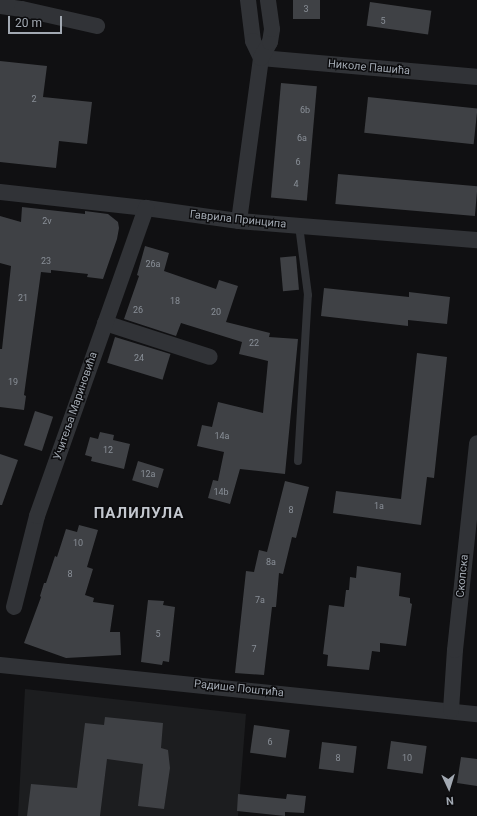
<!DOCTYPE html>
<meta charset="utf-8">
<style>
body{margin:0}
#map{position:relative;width:477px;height:816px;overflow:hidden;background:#101012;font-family:Roboto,sans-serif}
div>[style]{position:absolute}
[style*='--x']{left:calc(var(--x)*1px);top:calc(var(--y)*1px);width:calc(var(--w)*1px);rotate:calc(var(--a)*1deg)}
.built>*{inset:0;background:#1c1d1f}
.building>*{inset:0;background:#3f4145;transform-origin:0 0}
.lane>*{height:8px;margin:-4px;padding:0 4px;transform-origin:4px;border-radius:4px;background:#313337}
.street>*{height:16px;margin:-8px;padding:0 8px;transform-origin:8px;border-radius:8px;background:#313337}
span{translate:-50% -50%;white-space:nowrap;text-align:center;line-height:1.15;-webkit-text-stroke:3px #0b0b0d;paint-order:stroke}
.number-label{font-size:9px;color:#898f97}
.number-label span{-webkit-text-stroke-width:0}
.street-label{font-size:11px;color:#a2a9b2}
.district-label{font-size:15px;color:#c3c7ce;font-weight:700;letter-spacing:1px}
.north{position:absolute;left:429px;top:768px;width:40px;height:40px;-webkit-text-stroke:3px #0b0b0d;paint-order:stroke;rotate:176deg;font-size:11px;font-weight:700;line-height:16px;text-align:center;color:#a2a9b2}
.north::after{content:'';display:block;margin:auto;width:14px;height:18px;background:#a2a9b2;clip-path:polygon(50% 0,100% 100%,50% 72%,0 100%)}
.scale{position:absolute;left:8px;top:16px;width:54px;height:18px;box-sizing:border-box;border:2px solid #a2a9b2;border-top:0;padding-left:5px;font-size:12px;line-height:14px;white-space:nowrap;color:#a2a9b2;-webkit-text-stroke:3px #0b0b0d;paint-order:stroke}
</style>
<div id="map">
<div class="built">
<div style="clip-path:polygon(25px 689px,246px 714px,238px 816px,18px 816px)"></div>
</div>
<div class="building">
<div style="left:293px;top:0;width:27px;height:19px"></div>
<div style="left:370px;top:2px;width:62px;height:24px;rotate:8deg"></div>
<div style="clip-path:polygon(0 61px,47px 66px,43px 97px,92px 102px,87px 144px,59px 141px,56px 168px,0 162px)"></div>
<div style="left:281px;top:83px;width:36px;height:115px;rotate:5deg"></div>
<div style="left:368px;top:97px;width:110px;height:36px;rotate:6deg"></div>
<div style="left:338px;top:174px;width:140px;height:30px;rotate:5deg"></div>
<div style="clip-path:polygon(22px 207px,85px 214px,85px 211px,108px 214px,118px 222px,119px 228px,117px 239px,103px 279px,87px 277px,88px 274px,51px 270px,51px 273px,41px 272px,24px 395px,26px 396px,24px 410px,0 407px,0 349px,2px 349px,11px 266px,0 263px,0 216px,21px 222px)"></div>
<div style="clip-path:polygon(145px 246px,169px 253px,164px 271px,216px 289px,219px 280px,238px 286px,226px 322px,270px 333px,269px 337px,298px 339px,285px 474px,240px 469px,230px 504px,208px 498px,213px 480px,218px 481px,224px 452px,197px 446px,202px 425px,212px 427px,218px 402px,263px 413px,268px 361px,239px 354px,242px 342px,181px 323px,176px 336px,124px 319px,139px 276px,137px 275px)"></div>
<div style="left:296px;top:256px;width:34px;height:16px;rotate:85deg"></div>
<div style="clip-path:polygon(324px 288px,409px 297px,409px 292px,450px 297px,447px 324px,408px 320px,408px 326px,321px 316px)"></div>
<div style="left:115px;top:337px;width:58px;height:27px;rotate:17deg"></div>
<div style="clip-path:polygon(417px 353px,447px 357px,434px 478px,427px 477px,421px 525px,333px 513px,336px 491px,401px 499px)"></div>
<div style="left:35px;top:411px;width:19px;height:36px;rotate:18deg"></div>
<div style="clip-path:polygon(100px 432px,114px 435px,113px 440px,130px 444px,124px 469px,91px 461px,92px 457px,85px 455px,90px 437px,98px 439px)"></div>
<div style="clip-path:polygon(0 454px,18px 460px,2px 505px,0 505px)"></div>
<div style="left:138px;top:461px;width:27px;height:20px;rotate:17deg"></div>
<div style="clip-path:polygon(285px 481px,309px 487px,296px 538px,292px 537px,283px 574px,279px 573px,276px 607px,272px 607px,264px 675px,235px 673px,246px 571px,254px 572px,259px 550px,267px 552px)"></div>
<div style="clip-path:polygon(79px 525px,98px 530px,87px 567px,93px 569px,85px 595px,94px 598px,93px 602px,114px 605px,110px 632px,120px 632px,121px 655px,66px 658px,24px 643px,41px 597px,40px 596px,44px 583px,46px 583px,55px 556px,57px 557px,66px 529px,77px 532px)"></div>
<div style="clip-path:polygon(357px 566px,401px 573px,399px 596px,410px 598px,410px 603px,412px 604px,406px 646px,380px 643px,380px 652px,372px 651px,369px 670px,327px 666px,328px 655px,323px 654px,329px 605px,344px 607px,346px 590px,349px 590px,350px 577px,356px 578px)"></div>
<div style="clip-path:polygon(148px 600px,164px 601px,163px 605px,175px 607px,169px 662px,163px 661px,162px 665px,141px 662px)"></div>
<div style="clip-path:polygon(105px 717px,163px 723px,161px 748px,168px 750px,170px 768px,164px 809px,138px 806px,143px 764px,107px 759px,100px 816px,27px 816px,31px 784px,77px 788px,85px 723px,104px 725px)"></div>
<div style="left:254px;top:725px;width:36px;height:28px;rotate:8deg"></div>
<div style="left:391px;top:741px;width:36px;height:28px;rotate:8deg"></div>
<div style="left:322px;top:742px;width:35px;height:27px;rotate:7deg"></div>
<div style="clip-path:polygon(461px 757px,477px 759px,477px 786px,457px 783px)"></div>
<div style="clip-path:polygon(238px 794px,286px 799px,287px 794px,306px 796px,304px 813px,285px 812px,285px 816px,237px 811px)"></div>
</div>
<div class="lane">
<div style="--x:298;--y:461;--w:166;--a:-86.6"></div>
<div style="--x:308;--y:295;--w:70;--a:-97.4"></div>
</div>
<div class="street">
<div style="--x:248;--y:0;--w:41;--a:83"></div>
<div style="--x:253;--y:41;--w:19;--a:65"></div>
<div style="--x:0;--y:6;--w:22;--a:8"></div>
<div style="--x:22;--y:9;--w:77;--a:12.8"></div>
<div style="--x:261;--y:58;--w:217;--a:5"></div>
<div style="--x:0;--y:192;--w:147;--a:6.3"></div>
<div style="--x:146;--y:208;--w:94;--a:8"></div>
<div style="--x:239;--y:221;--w:239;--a:4.6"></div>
<div style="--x:239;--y:221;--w:164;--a:-82.3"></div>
<div style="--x:261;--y:58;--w:18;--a:-61"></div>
<div style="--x:270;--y:42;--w:13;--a:-81"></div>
<div style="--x:272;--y:29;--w:29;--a:-98"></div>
<div style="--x:105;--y:323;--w:110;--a:17.9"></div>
<div style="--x:14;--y:607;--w:94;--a:-75.8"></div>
<div style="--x:37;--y:516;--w:327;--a:-70.5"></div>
<div style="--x:0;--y:665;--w:480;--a:5.9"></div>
<div style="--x:451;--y:710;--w:60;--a:-86.2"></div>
<div style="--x:455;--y:650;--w:208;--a:-83.9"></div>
</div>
<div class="number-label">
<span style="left:306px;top:9px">3</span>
<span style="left:383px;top:21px">5</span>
<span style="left:34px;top:99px">2</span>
<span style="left:305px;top:110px">6b</span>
<span style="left:302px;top:138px">6a</span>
<span style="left:298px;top:162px">6</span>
<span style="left:296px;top:184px">4</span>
<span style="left:47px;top:221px">2v</span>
<span style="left:46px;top:261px">23</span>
<span style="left:153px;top:264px">26a</span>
<span style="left:23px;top:298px">21</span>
<span style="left:175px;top:301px">18</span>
<span style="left:138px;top:310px">26</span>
<span style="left:216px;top:312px">20</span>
<span style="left:254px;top:343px">22</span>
<span style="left:139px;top:358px">24</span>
<span style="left:13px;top:382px">19</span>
<span style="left:222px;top:436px">14a</span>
<span style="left:108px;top:450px">12</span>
<span style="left:148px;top:474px">12a</span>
<span style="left:221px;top:492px">14b</span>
<span style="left:379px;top:506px">1a</span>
<span style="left:291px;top:510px">8</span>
<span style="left:78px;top:543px">10</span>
<span style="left:271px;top:562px">8a</span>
<span style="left:70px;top:574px">8</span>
<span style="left:260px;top:600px">7a</span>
<span style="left:158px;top:634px">5</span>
<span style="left:254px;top:649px">7</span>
<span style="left:270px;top:742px">6</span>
<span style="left:338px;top:758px">8</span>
<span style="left:407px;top:758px">10</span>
</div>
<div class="street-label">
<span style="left:369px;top:68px;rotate:5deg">Николе Пашића</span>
<span style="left:238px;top:220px;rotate:6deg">Гаврила Принципа</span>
<span style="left:76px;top:406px;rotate:-71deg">Учитеља Мариновића</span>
<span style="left:463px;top:576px;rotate:-84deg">Скопска</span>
<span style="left:239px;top:689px;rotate:6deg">Радише Поштића</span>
</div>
<div class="district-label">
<span style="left:139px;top:514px">ПАЛИЛУЛА</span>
</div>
<div class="north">N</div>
<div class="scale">20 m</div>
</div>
